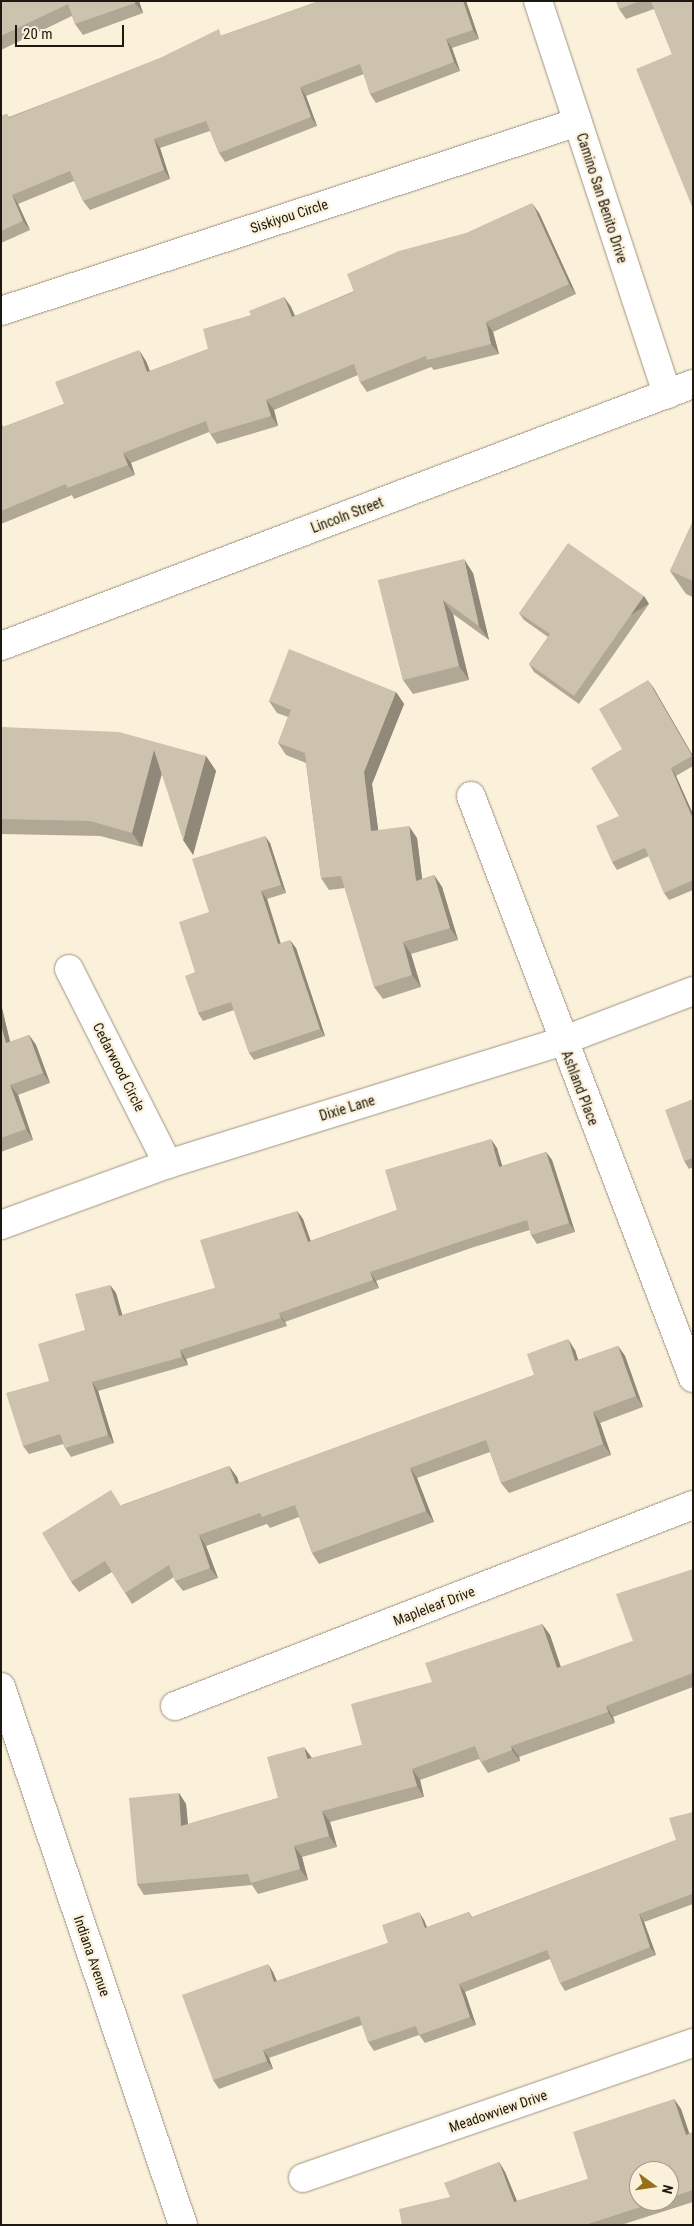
<!DOCTYPE html>
<style>
body{margin:0}
#map{position:relative;width:694px;height:2226px;overflow:hidden;background:#fbf1db;font-family:"Roboto Condensed",sans-serif}
div>[style]{position:absolute}
[style*='--x']{left:calc(var(--x)*1px);top:calc(var(--y)*1px);width:calc(var(--w)*1px);rotate:calc(var(--a)*1deg)}
.roads{filter:drop-shadow(0 0 1px #9e9480) drop-shadow(0 0 1px #9e9480)}
.minor>*{height:28px;margin:-14px;padding:0 14px;transform-origin:14px;border-radius:14px;background:#fff}
.tertiary>*{height:28px;margin:-14px;padding:0 14px;transform-origin:14px;border-radius:14px;background:#fff}
.wall>*{inset:0;background:#b0a795}
.shaded-wall>*{inset:0;background:#908879;transform-origin:0 0}
.building>*{inset:0;background:#cdc2ad}
span{translate:-50% -50%;white-space:nowrap;text-align:center;line-height:1.15;-webkit-text-stroke:4.5px #fbf1db;paint-order:stroke}
.street-label{font-size:14px;color:#1d1911}
.frame{position:absolute;inset:0;border:2px solid #1d1911;pointer-events:none}
.north{position:absolute;left:629px;top:2161px;width:50px;height:50px;box-sizing:border-box;background:#fbf1db;border:1px solid #a29b8a;border-radius:50%;rotate:104deg;font-size:14px;font-weight:700;line-height:20px;text-align:center;color:#1d1911}
.north::after{content:'';display:block;margin:auto;width:18px;height:22px;background:#95721a;clip-path:polygon(50% 0,100% 100%,50% 72%,0 100%)}
.scale{position:absolute;left:15px;top:25px;width:109px;height:22px;box-sizing:border-box;border:2px solid #1d1911;border-top:0;padding-left:6px;font-size:15px;line-height:18px;white-space:nowrap;color:#1d1911;-webkit-text-stroke:4px #fbf1db;paint-order:stroke}
</style>
<div id="map">
<div class="roads">
<div class="minor">
<div style="--x:538;--y:1;--w:414;--a:71.8"></div>
<div style="--x:1;--y:311;--w:607;--a:-18.14"></div>
<div style="--x:1;--y:646;--w:740;--a:-20.74"></div>
<div style="--x:471;--y:796;--w:623;--a:69.12"></div>
<div style="--x:69;--y:969;--w:219;--a:63.1"></div>
<div style="--x:1;--y:1225;--w:178;--a:-20.1"></div>
<div style="--x:168;--y:1164;--w:413;--a:-17.3"></div>
<div style="--x:562;--y:1041;--w:140;--a:-20.9"></div>
<div style="--x:175;--y:1706;--w:556;--a:-21.21"></div>
<div style="--x:303;--y:2178;--w:413;--a:-19.1"></div>
</div>
<div class="tertiary">
<div style="--x:1;--y:1687;--w:568;--a:71.31"></div>
</div>
</div>
<div class="wall">
<div style="clip-path:polygon(1px 1px,139px 1px,143px 13px,83px 35px,75px 24px,72px 16px,1px 50px)"></div>
<div style="clip-path:polygon(319px 1px,466px 1px,479px 39px,452px 48px,460px 71px,376px 103px,370px 94px,364px 74px,306px 96px,317px 126px,225px 162px,219px 153px,210px 131px,160px 148px,170px 179px,90px 210px,83px 201px,74px 181px,18px 204px,30px 230px,1px 243px,1px 116px,7px 114px,9px 117px,223px 35px)"></div>
<div style="clip-path:polygon(616px 1px,693px 1px,672px 54px,654px 9px,626px 19px,619px 9px)"></div>
<div style="clip-path:polygon(539px 213px,576px 294px,493px 332px,499px 354px,434px 370px,431px 367px,367px 392px,360px 382px,358px 375px,274px 410px,278px 426px,217px 444px,209px 432px,131px 463px,135px 475px,74px 499px,72px 495px,1px 524px,1px 421px,3px 427px,64px 404px,146px 361px,150px 371px,208px 349px,251px 315px,284px 297px,291px 307px,295px 316px)"></div>
<div style="clip-path:polygon(693px 521px,693px 597px,686px 594px,670px 571px)"></div>
<div style="clip-path:polygon(473px 573px,489px 640px,453px 614px,469px 680px,413px 694px,403px 680px,378px 580px)"></div>
<div style="clip-path:polygon(644px 596px,649px 604px,579px 704px,534px 672px,529px 664px,548px 637px,524px 620px,519px 613px)"></div>
<div style="clip-path:polygon(653px 687px,693px 756px,693px 766px,676px 776px,693px 814px,693px 890px,669px 900px,664px 893px,649px 856px,617px 870px,612px 862px,619px 816px,622px 749px)"></div>
<div style="clip-path:polygon(396px 692px,404px 704px,372px 784px,378px 830px,417px 838px,422px 879px,434px 875px,442px 887px,458px 940px,411px 954px,421px 987px,383px 999px,374px 987px,345px 888px,329px 890px,321px 878px,306px 763px,286px 755px,278px 743px,288px 717px,277px 713px,269px 701px)"></div>
<div style="clip-path:polygon(1px 727px,206px 756px,216px 771px,193px 855px,162px 774px,142px 847px,100px 836px,1px 834px)"></div>
<div style="clip-path:polygon(270px 843px,286px 893px,267px 899px,281px 944px,296px 948px,325px 1036px,254px 1060px,249px 1053px,234px 1010px,203px 1021px,198px 1013px,195px 972px,209px 912px)"></div>
<div style="clip-path:polygon(1px 1004px,10px 1042px,29px 1035px,36px 1045px,50px 1083px,18px 1095px,33px 1140px,1px 1152px)"></div>
<div style="clip-path:polygon(693px 1099px,693px 1167px,689px 1169px,684px 1161px)"></div>
<div style="clip-path:polygon(497px 1148px,502px 1166px,546px 1152px,552px 1160px,575px 1232px,537px 1244px,531px 1235px,530px 1230px,474px 1247px,376px 1281px,379px 1288px,285px 1322px,287px 1326px,186px 1359px,188px 1365px,98px 1391px,114px 1443px,71px 1457px,65px 1448px,63px 1444px,29px 1454px,23px 1446px,49px 1381px,85px 1330px,110px 1285px,116px 1293px,122px 1315px,215px 1288px,297px 1211px,303px 1219px,310px 1241px,397px 1210px)"></div>
<div style="clip-path:polygon(618px 1346px,625px 1356px,643px 1407px,600px 1423px,611px 1455px,509px 1493px,501px 1483px,490px 1452px,417px 1478px,434px 1522px,319px 1564px,312px 1553px,299px 1517px,270px 1528px,267px 1524px,206px 1546px,218px 1578px,183px 1591px,175px 1581px,174px 1577px,132px 1604px,112px 1572px,79px 1592px,71px 1582px,122px 1505px,229px 1466px,237px 1477px,239px 1483px,534px 1375px,575px 1350px,578px 1360px)"></div>
<div style="clip-path:polygon(693px 1569px,693px 1687px,613px 1717px,615px 1723px,519px 1757px,520px 1761px,488px 1773px,481px 1762px,479px 1759px,420px 1780px,424px 1797px,330px 1822px,337px 1847px,302px 1857px,308px 1880px,258px 1894px,252px 1885px,144px 1895px,137px 1884px,179px 1793px,186px 1804px,188px 1824px,278px 1798px,312px 1758px,362px 1745px,432px 1682px,542px 1624px,550px 1635px,561px 1667px,633px 1641px)"></div>
<div style="clip-path:polygon(693px 1812px,693px 1904px,644px 1922px,656px 1955px,565px 1991px,560px 1983px,550px 1959px,465px 1992px,476px 2025px,425px 2043px,419px 2035px,374px 2051px,368px 2042px,362px 2025px,269px 2058px,273px 2069px,219px 2089px,213px 2080px,273px 1972px,277px 1981px,388px 1943px,424px 1920px,427px 1927px,469px 1912px,472px 1917px,676px 1840px)"></div>
<div style="clip-path:polygon(evenodd,674px 2099px,681px 2109px,689px 2134px,693px 2132px,693px 2202px,621px 2225px,402px 2225px,450px 2197px,499px 2162px,505px 2172px,517px 2201px,588px 2179px,674px 2099px,669px 2171px,669px 2201px,639px 2201px,669px 2171px)"></div>
</div>
<div class="shaded-wall">
<div style="clip-path:polygon(135px 1px,139px 1px,143px 13px,135px 3px)"></div>
<div style="clip-path:polygon(463px 1px,466px 1px,479px 39px,473px 30px)"></div>
<div style="clip-path:polygon(446px 39px,452px 48px,460px 71px,454px 62px)"></div>
<div style="clip-path:polygon(300px 87px,306px 96px,317px 126px,311px 117px)"></div>
<div style="clip-path:polygon(154px 139px,160px 148px,170px 179px,164px 170px)"></div>
<div style="clip-path:polygon(12px 195px,18px 204px,30px 230px,23px 221px)"></div>
<div style="clip-path:polygon(532px 203px,539px 213px,576px 294px,569px 284px)"></div>
<div style="clip-path:polygon(284px 297px,291px 307px,300px 328px,292px 317px)"></div>
<div style="clip-path:polygon(486px 322px,493px 332px,499px 354px,491px 344px)"></div>
<div style="clip-path:polygon(139px 350px,146px 361px,154px 382px,147px 372px)"></div>
<div style="clip-path:polygon(266px 400px,274px 410px,278px 426px,271px 416px)"></div>
<div style="clip-path:polygon(123px 453px,131px 463px,135px 475px,128px 465px)"></div>
<div style="clip-path:polygon(464px 559px,473px 573px,489px 640px,479px 626px)"></div>
<div style="left:644px;top:596px;width:9px;height:122px;rotate:58deg"></div>
<div style="clip-path:polygon(443px 600px,453px 614px,469px 680px,459px 666px)"></div>
<div style="clip-path:polygon(648px 680px,653px 687px,693px 756px,693px 757px)"></div>
<div style="clip-path:polygon(396px 692px,404px 704px,372px 784px,380px 843px,371px 831px,364px 772px)"></div>
<div style="clip-path:polygon(154px 750px,164px 764px,142px 847px,132px 833px)"></div>
<div style="clip-path:polygon(206px 756px,216px 771px,193px 855px,183px 840px)"></div>
<div style="clip-path:polygon(671px 768px,676px 776px,693px 814px,693px 819px)"></div>
<div style="clip-path:polygon(409px 826px,417px 838px,424px 893px,416px 881px)"></div>
<div style="clip-path:polygon(265px 836px,270px 843px,286px 893px,281px 885px)"></div>
<div style="clip-path:polygon(434px 875px,442px 887px,458px 940px,450px 928px)"></div>
<div style="clip-path:polygon(261px 891px,267px 899px,283px 952px,278px 944px)"></div>
<div style="clip-path:polygon(290px 940px,296px 948px,325px 1036px,320px 1029px)"></div>
<div style="clip-path:polygon(403px 942px,411px 954px,421px 987px,412px 975px)"></div>
<div style="clip-path:polygon(1px 1004px,13px 1054px,6px 1043px,1px 1025px)"></div>
<div style="clip-path:polygon(29px 1035px,36px 1045px,50px 1083px,43px 1073px)"></div>
<div style="clip-path:polygon(10px 1085px,18px 1095px,33px 1140px,26px 1129px)"></div>
<div style="clip-path:polygon(491px 1139px,497px 1148px,505px 1175px,499px 1167px)"></div>
<div style="clip-path:polygon(546px 1152px,552px 1160px,575px 1232px,569px 1223px)"></div>
<div style="clip-path:polygon(297px 1211px,303px 1219px,314px 1250px,308px 1242px)"></div>
<div style="clip-path:polygon(370px 1272px,376px 1281px,379px 1288px,373px 1280px)"></div>
<div style="clip-path:polygon(110px 1285px,116px 1293px,125px 1324px,119px 1316px)"></div>
<div style="clip-path:polygon(279px 1313px,285px 1322px,287px 1326px,281px 1318px)"></div>
<div style="clip-path:polygon(568px 1339px,575px 1350px,582px 1372px,575px 1361px)"></div>
<div style="clip-path:polygon(618px 1346px,625px 1356px,643px 1407px,636px 1396px)"></div>
<div style="clip-path:polygon(180px 1350px,186px 1359px,188px 1365px,182px 1357px)"></div>
<div style="clip-path:polygon(92px 1382px,98px 1391px,114px 1443px,108px 1435px)"></div>
<div style="clip-path:polygon(593px 1412px,600px 1423px,611px 1455px,603px 1444px)"></div>
<div style="clip-path:polygon(229px 1466px,237px 1477px,243px 1495px,236px 1484px)"></div>
<div style="clip-path:polygon(410px 1468px,417px 1478px,434px 1522px,426px 1511px)"></div>
<div style="clip-path:polygon(199px 1535px,206px 1546px,218px 1578px,210px 1568px)"></div>
<div style="clip-path:polygon(542px 1624px,550px 1635px,565px 1680px,557px 1668px)"></div>
<div style="clip-path:polygon(606px 1706px,613px 1717px,615px 1723px,608px 1712px)"></div>
<div style="clip-path:polygon(511px 1746px,519px 1757px,520px 1761px,512px 1750px)"></div>
<div style="clip-path:polygon(304px 1747px,312px 1758px,315px 1770px,307px 1759px)"></div>
<div style="clip-path:polygon(412px 1769px,420px 1780px,424px 1797px,417px 1786px)"></div>
<div style="clip-path:polygon(179px 1793px,186px 1804px,189px 1837px,181px 1826px)"></div>
<div style="clip-path:polygon(322px 1811px,330px 1822px,337px 1847px,329px 1836px)"></div>
<div style="clip-path:polygon(294px 1846px,302px 1857px,308px 1880px,300px 1869px)"></div>
<div style="clip-path:polygon(419px 1912px,424px 1920px,430px 1936px,425px 1928px)"></div>
<div style="clip-path:polygon(639px 1914px,644px 1922px,656px 1955px,650px 1947px)"></div>
<div style="clip-path:polygon(268px 1964px,273px 1972px,280px 1990px,274px 1982px)"></div>
<div style="clip-path:polygon(459px 1984px,465px 1992px,476px 2025px,470px 2017px)"></div>
<div style="clip-path:polygon(263px 2050px,269px 2058px,273px 2069px,267px 2061px)"></div>
<div style="clip-path:polygon(674px 2099px,681px 2109px,693px 2144px,686px 2135px)"></div>
<div style="clip-path:polygon(499px 2162px,505px 2172px,521px 2211px,514px 2202px)"></div>
</div>
<div class="building">
<div style="clip-path:polygon(1px 1px,135px 1px,135px 3px,75px 24px,68px 4px,1px 36px)"></div>
<div style="clip-path:polygon(319px 1px,463px 1px,473px 30px,446px 39px,454px 62px,370px 94px,360px 64px,300px 87px,311px 117px,219px 153px,206px 121px,154px 139px,164px 170px,83px 201px,70px 171px,12px 195px,23px 221px,1px 231px,1px 116px,7px 114px,9px 118px,162px 57px,219px 29px,221px 36px)"></div>
<div style="clip-path:polygon(616px 1px,640px 1px,619px 9px)"></div>
<div style="clip-path:polygon(651px 1px,693px 1px,693px 209px,636px 69px,672px 54px)"></div>
<div style="clip-path:polygon(532px 203px,569px 284px,486px 322px,491px 344px,427px 360px,426px 356px,360px 382px,354px 364px,266px 400px,271px 416px,210px 434px,206px 421px,123px 453px,128px 465px,67px 488px,66px 484px,1px 511px,1px 428px,64px 404px,55px 382px,139px 350px,147px 372px,208px 349px,203px 329px,251px 315px,249px 311px,284px 297px,292px 317px,354px 292px,347px 274px,399px 251px,466px 233px)"></div>
<div style="clip-path:polygon(693px 521px,693px 581px,670px 571px)"></div>
<div style="clip-path:polygon(568px 543px,644px 596px,574px 696px,529px 664px,550px 634px,519px 613px)"></div>
<div style="clip-path:polygon(464px 559px,479px 626px,443px 600px,459px 666px,403px 680px,378px 580px)"></div>
<div style="clip-path:polygon(289px 649px,396px 692px,364px 772px,371px 831px,409px 826px,416px 881px,434px 875px,450px 928px,403px 942px,412px 975px,374px 987px,341px 876px,321px 878px,305px 753px,278px 743px,291px 710px,269px 701px)"></div>
<div style="clip-path:polygon(648px 680px,692px 756px,671px 768px,693px 819px,693px 880px,664px 893px,645px 848px,612px 862px,596px 826px,619px 816px,591px 768px,622px 749px,599px 709px)"></div>
<div style="clip-path:polygon(1px 727px,119px 732px,206px 756px,183px 840px,154px 750px,132px 833px,90px 821px,1px 819px)"></div>
<div style="clip-path:polygon(265px 836px,281px 885px,261px 891px,278px 944px,290px 940px,320px 1029px,249px 1053px,231px 1002px,198px 1013px,185px 976px,195px 972px,179px 922px,209px 912px,192px 859px)"></div>
<div style="clip-path:polygon(1px 1025px,6px 1043px,29px 1035px,43px 1073px,10px 1085px,26px 1129px,1px 1138px)"></div>
<div style="clip-path:polygon(693px 1099px,693px 1158px,684px 1161px,665px 1110px)"></div>
<div style="clip-path:polygon(491px 1139px,499px 1167px,546px 1152px,569px 1223px,531px 1235px,527px 1220px,468px 1239px,370px 1272px,373px 1280px,279px 1313px,281px 1318px,180px 1350px,182px 1357px,92px 1382px,108px 1435px,65px 1448px,60px 1434px,23px 1446px,6px 1393px,49px 1381px,38px 1344px,85px 1330px,75px 1294px,110px 1285px,119px 1316px,215px 1288px,200px 1240px,297px 1211px,308px 1242px,397px 1210px,385px 1170px)"></div>
<div style="clip-path:polygon(568px 1339px,575px 1361px,618px 1346px,636px 1396px,593px 1412px,603px 1444px,501px 1483px,486px 1440px,410px 1468px,426px 1511px,312px 1553px,295px 1505px,262px 1517px,260px 1513px,199px 1535px,210px 1568px,175px 1581px,169px 1565px,125px 1593px,105px 1561px,71px 1582px,42px 1533px,111px 1490px,121px 1506px,229px 1466px,236px 1484px,534px 1375px,527px 1354px)"></div>
<div style="clip-path:polygon(693px 1569px,693px 1673px,606px 1706px,608px 1712px,511px 1746px,512px 1750px,481px 1762px,475px 1746px,412px 1769px,417px 1786px,322px 1811px,329px 1836px,294px 1846px,300px 1869px,251px 1883px,248px 1874px,137px 1884px,129px 1798px,179px 1793px,181px 1826px,278px 1798px,267px 1757px,304px 1747px,307px 1759px,362px 1745px,351px 1704px,432px 1682px,425px 1663px,542px 1624px,557px 1668px,633px 1641px,616px 1594px)"></div>
<div style="clip-path:polygon(693px 1812px,693px 1898px,692px 1894px,639px 1914px,650px 1947px,560px 1983px,547px 1950px,459px 1984px,470px 2017px,419px 2035px,416px 2026px,368px 2042px,359px 2016px,263px 2050px,267px 2061px,213px 2080px,182px 1995px,268px 1964px,274px 1982px,388px 1943px,382px 1925px,419px 1912px,425px 1928px,469px 1912px,471px 1918px,676px 1840px,669px 1818px)"></div>
<div style="clip-path:polygon(674px 2099px,686px 2135px,693px 2132px,693px 2190px,669px 2198px,669px 2171px,639px 2171px,639px 2201px,659px 2201px,585px 2225px,402px 2225px,399px 2209px,450px 2197px,444px 2183px,499px 2162px,514px 2202px,588px 2179px,573px 2132px)"></div>
</div>
<div class="street-label">
<span style="left:602px;top:198px;rotate:72deg">Camino San Benito Drive</span>
<span style="left:289px;top:216px;rotate:-18deg">Siskiyou Circle</span>
<span style="left:347px;top:515px;rotate:-21deg">Lincoln Street</span>
<span style="left:119px;top:1067px;rotate:63deg">Cedarwood Circle</span>
<span style="left:580px;top:1088px;rotate:69deg">Ashland Place</span>
<span style="left:347px;top:1108px;rotate:-17deg">Dixie Lane</span>
<span style="left:434px;top:1606px;rotate:-21deg">Mapleleaf Drive</span>
<span style="left:92px;top:1956px;rotate:71deg">Indiana Avenue</span>
<span style="left:498px;top:2111px;rotate:-19deg">Meadowview Drive</span>
</div>
<div class="frame"></div>
<div class="north">N</div>
<div class="scale">20 m</div>
</div>
